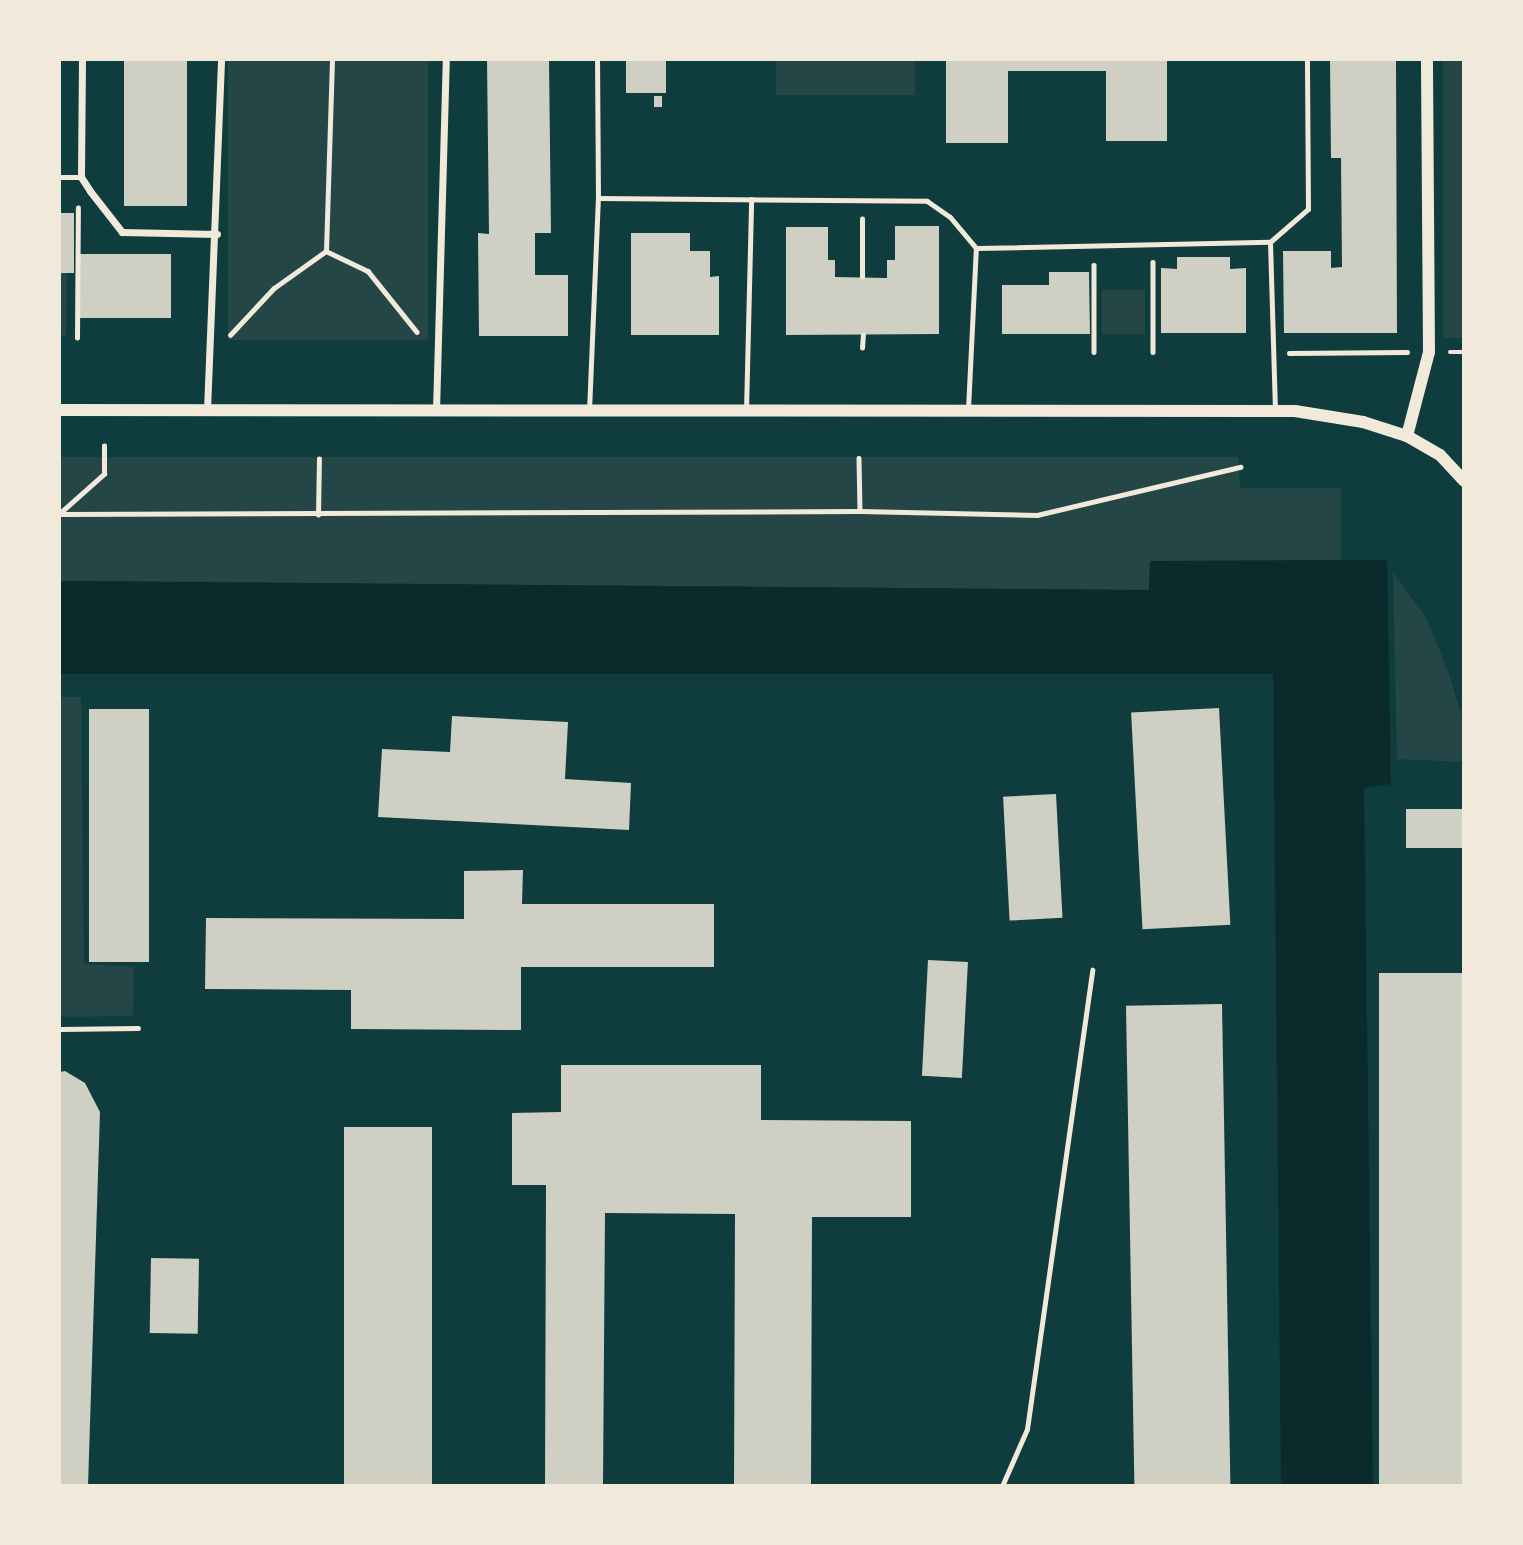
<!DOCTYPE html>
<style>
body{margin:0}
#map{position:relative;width:1523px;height:1545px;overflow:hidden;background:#0f3d3e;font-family:"DejaVu Sans",sans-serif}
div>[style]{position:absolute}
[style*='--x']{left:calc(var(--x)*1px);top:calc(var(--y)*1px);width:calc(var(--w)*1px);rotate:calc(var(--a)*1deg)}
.green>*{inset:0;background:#244646;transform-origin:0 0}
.water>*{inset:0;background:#0a2a2b}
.building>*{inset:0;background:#cfcfc3;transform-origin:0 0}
.path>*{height:4.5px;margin:-2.25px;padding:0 2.25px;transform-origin:2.25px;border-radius:2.25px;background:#f1e9da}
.service>*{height:5px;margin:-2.5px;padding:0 2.5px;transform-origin:2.5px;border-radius:2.5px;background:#f1e9da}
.minor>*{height:7px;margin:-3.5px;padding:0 3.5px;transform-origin:3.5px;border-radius:3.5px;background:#f1e9da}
.tertiary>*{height:12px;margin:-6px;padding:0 6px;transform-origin:6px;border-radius:6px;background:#f1e9da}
span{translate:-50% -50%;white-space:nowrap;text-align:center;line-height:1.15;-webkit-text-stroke:5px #f1e9da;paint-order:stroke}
.frame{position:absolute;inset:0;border:61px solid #f1e9da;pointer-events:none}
</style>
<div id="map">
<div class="green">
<div style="left:228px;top:60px;width:200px;height:280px"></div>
<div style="left:776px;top:60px;width:139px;height:35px"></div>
<div style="left:1443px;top:60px;width:20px;height:278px"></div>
<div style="clip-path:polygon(60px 273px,67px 273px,66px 336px,60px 335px)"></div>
<div style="left:1102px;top:290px;width:43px;height:44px"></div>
<div style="clip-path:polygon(60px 457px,1238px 457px,1240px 488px,1341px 488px,1341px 560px,1150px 561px,1149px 590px,60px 581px)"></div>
<div style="clip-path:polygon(1393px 572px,1428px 621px,1448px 671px,1463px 720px,1463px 762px,1397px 759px)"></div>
<div style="clip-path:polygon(60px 697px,81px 697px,84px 964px,134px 967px,133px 1016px,60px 1017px)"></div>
</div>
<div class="water">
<div style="clip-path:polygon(1387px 560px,1391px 784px,1364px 788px,1373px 1485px,1281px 1485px,1273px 674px,60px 674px,60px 581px,1149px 590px,1150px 561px)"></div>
</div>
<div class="building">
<div style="left:124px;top:60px;width:63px;height:146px"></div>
<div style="clip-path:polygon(487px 60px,549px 60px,551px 233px,535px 233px,535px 275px,568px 275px,568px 336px,479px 336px,478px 233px,489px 234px)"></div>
<div style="left:626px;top:60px;width:40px;height:33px"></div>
<div style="clip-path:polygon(946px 60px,1167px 60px,1167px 141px,1106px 141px,1106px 71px,1008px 71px,1008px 143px,946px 143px)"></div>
<div style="clip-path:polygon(1330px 60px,1396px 60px,1397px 333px,1284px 333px,1283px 251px,1331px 251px,1331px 268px,1342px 267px,1341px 158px,1331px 158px)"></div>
<div style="left:654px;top:96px;width:8px;height:11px"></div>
<div style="left:60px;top:213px;width:14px;height:60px"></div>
<div style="clip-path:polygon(895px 226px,939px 226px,939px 334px,786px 335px,786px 227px,828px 227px,828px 260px,835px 260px,835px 277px,887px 278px,887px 260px,895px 260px)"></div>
<div style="clip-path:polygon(631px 233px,690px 233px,690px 251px,710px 251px,710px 277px,719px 276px,719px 335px,631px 335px)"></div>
<div style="left:171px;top:254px;width:64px;height:92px;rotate:90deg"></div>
<div style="clip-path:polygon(1177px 257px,1230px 257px,1230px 269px,1246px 268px,1246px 333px,1161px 333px,1161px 268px,1177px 269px)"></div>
<div style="clip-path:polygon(1049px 272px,1089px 272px,1090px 334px,1002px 334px,1002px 285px,1049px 285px)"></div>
<div style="left:1219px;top:708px;width:217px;height:88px;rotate:87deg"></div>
<div style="left:89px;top:709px;width:60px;height:253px"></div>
<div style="clip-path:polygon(452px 716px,568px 722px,565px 779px,631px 783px,629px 830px,378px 817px,382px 749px,450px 752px)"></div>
<div style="left:1056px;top:794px;width:124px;height:53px;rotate:87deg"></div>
<div style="left:1464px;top:809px;width:39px;height:58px;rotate:90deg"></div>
<div style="clip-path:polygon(523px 870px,522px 904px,714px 904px,714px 967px,521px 967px,521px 1030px,351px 1029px,351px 990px,205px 989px,206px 918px,464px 919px,464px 871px)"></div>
<div style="left:928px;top:960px;width:40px;height:116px;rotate:3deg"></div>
<div style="left:1379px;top:973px;width:85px;height:513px"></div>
<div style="left:1222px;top:1004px;width:482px;height:96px;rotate:89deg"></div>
<div style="clip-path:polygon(561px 1065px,761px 1065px,761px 1120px,911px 1121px,911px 1217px,812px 1217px,811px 1486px,734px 1486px,735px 1214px,605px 1213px,603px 1486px,545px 1486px,546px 1185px,512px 1185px,512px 1113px,561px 1112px)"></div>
<div style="clip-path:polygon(65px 1071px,85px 1083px,100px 1112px,88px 1486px,60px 1486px,60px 1072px)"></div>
<div style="left:432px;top:1127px;width:359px;height:88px;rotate:90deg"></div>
<div style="left:151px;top:1258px;width:48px;height:75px;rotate:1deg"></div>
</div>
<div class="path">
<div style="--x:326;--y:251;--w:191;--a:-88.2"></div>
<div style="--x:1153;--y:262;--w:90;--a:90"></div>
<div style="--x:1094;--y:265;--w:87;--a:90"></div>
<div style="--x:862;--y:277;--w:58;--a:-90"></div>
<div style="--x:230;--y:335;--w:64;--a:-46.9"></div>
<div style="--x:274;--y:288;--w:64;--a:-35.4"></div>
<div style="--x:326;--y:251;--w:47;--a:25.5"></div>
<div style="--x:368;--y:271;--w:78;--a:51.2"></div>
<div style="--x:77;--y:338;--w:130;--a:-89.6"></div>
<div style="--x:862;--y:348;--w:13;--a:-86"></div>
<div style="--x:1450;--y:352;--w:14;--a:0"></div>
<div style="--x:1289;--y:353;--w:118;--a:-0.5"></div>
<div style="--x:859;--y:458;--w:53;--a:88.9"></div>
<div style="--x:60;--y:513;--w:59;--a:-41.6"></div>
<div style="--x:104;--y:474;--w:28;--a:-90"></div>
<div style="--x:60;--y:514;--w:800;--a:-0.21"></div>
<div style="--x:860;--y:511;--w:177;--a:1.3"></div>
<div style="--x:1037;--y:515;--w:209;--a:-13.3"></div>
<div style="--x:318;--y:515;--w:56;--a:-89"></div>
</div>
<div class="service">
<div style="--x:60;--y:177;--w:21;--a:0"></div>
<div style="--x:598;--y:198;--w:329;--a:0.5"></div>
<div style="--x:927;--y:201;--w:28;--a:35"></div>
<div style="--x:950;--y:217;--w:40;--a:50"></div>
<div style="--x:976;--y:248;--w:294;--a:-1.2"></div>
<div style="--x:1270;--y:242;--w:170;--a:88.3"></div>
<div style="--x:1270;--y:242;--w:50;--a:-41"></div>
<div style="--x:1308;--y:209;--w:149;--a:-90.4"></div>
<div style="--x:968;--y:409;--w:161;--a:-87.2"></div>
<div style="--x:589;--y:411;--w:213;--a:-87.6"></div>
<div style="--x:598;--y:198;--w:138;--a:-90.4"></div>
<div style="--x:746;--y:411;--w:212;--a:-88.6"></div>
<div style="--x:60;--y:1029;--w:78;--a:-0.7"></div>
<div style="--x:1002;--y:1486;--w:62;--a:-66.3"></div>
<div style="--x:1027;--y:1429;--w:464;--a:-81.9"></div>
</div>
<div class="minor">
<div style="--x:82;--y:60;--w:117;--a:90.5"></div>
<div style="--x:81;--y:177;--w:17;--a:57"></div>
<div style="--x:90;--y:191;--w:52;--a:52"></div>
<div style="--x:122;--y:232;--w:95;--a:1.2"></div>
<div style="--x:207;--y:410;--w:350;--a:-87.7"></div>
<div style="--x:436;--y:411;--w:351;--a:-88.4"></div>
</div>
<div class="tertiary">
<div style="--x:60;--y:410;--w:1235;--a:0.05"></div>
<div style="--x:1295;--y:411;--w:69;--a:9.2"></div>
<div style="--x:1363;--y:422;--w:46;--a:17.7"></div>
<div style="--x:1407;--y:436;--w:38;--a:30"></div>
<div style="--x:1440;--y:455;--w:35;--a:47"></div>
<div style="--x:1407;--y:436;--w:87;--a:-75.3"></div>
<div style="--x:1429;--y:352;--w:292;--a:-90.4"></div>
</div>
<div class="frame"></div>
</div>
